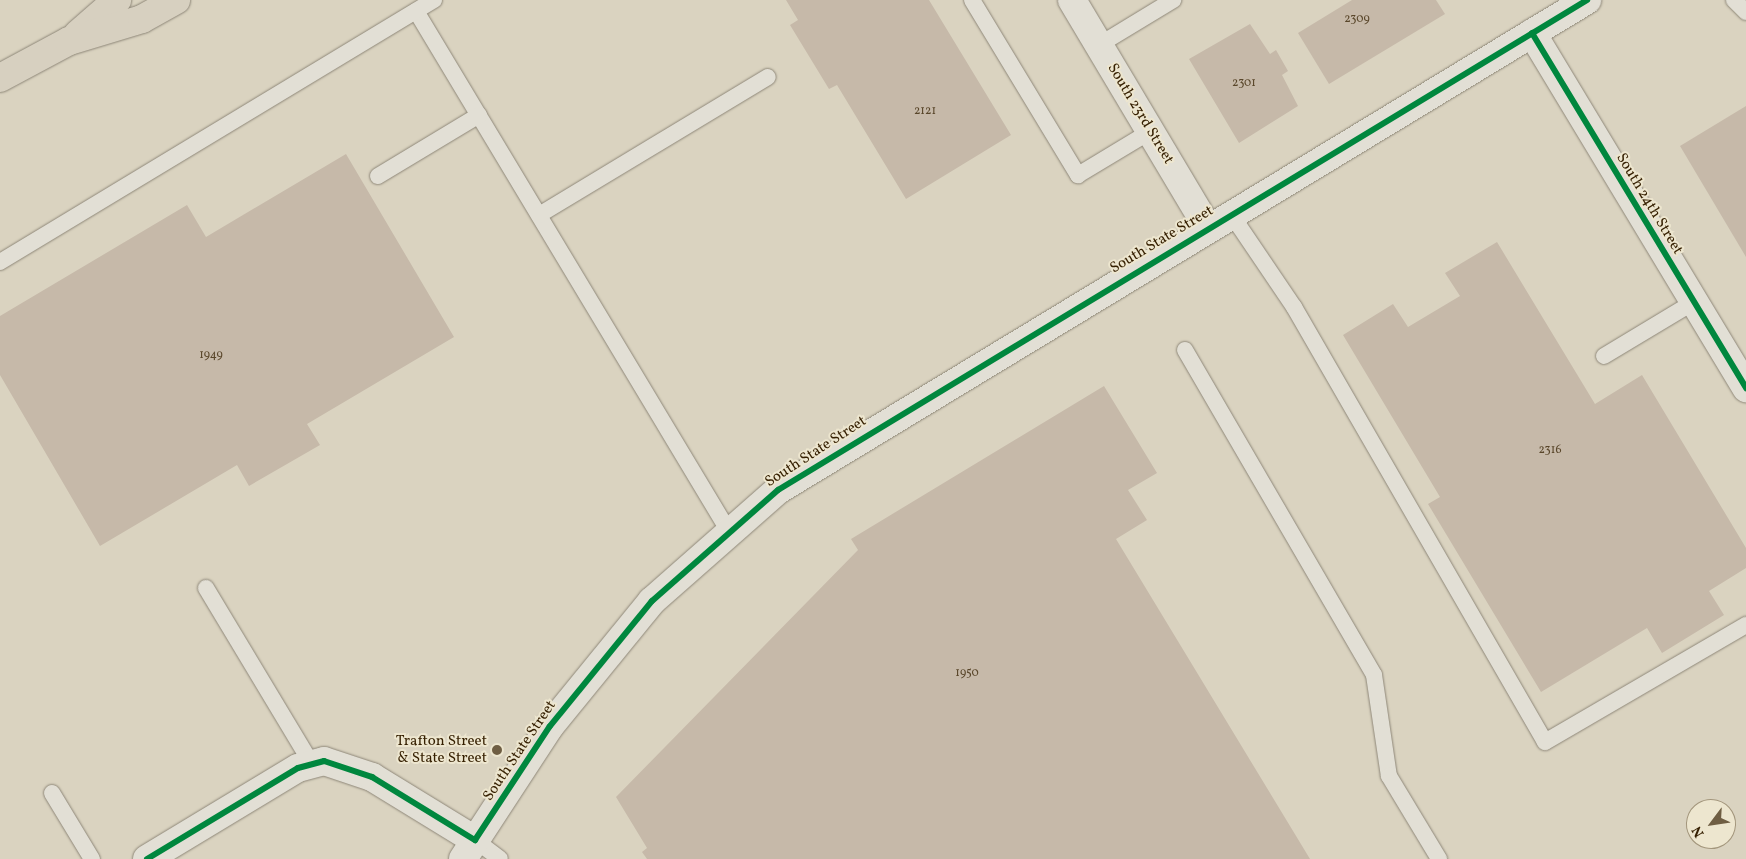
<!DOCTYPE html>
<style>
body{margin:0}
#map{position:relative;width:1746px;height:859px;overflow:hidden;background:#dad3c0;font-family:Vollkorn,serif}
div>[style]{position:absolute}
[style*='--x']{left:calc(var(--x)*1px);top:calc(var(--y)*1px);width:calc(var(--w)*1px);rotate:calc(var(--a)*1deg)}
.building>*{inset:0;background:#c6b9a9}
.roads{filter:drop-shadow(0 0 1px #8e8778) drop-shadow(0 0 1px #8e8778)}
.lane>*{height:16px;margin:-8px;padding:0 8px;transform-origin:8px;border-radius:8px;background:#e2dfd5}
.street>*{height:28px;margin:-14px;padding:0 14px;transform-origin:14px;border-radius:14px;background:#e2dfd5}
.secondary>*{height:28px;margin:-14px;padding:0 14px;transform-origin:14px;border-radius:14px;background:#e2dfd5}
.highway>*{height:28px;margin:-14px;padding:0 14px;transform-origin:14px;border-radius:14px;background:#d7d0c0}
.cycleway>*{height:6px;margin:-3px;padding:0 3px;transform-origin:3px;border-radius:3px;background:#00873e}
.dots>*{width:14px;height:14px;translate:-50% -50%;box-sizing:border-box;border:2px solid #ede6cf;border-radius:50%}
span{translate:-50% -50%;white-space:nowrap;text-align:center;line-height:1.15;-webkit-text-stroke:4px #ede6cf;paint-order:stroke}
.number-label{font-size:12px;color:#59462a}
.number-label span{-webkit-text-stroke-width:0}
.street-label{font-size:15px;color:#351f00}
.poi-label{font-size:15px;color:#351f00}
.right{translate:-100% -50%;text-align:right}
.north{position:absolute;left:1686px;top:799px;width:50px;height:50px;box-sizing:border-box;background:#ede6cf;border:1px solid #a3967c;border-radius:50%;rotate:239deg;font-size:14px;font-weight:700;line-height:20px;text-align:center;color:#351f00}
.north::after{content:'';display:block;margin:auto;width:18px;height:22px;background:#6f5e43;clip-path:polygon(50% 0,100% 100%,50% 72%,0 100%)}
</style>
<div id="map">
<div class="building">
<div style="clip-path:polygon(786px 0,929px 0,1011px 135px,906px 199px,837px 85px,829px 89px,790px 25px,798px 20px)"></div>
<div style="clip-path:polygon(1352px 0,1436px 0,1445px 14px,1329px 84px,1298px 33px)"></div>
<div style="clip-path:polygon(1250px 24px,1270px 54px,1276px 50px,1288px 71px,1282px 75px,1298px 106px,1239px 143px,1189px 59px)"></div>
<div style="clip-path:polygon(1746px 106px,1746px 257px,1680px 146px)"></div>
<div style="clip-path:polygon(346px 154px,454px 337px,307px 424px,320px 445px,249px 486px,237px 465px,100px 546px,0 375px,0 316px,187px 205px,206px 237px)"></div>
<div style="clip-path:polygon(1497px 242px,1595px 404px,1642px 375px,1746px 548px,1746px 568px,1709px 591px,1724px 615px,1662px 653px,1647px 628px,1541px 692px,1428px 504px,1440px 497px,1343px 335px,1393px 304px,1408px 327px,1460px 296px,1445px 273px)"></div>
<div style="clip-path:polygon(1104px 386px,1157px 473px,1128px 490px,1147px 520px,1116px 539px,1310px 859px,647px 859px,642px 852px,647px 848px,616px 797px,858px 550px,851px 539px)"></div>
</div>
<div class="roads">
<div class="lane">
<div style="--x:972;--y:0;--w:205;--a:58.8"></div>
<div style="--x:1078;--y:175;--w:85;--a:-31.1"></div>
<div style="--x:1734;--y:0;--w:17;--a:45"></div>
<div style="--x:416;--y:11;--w:606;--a:58.99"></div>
<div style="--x:1099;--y:45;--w:87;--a:-31.3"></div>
<div style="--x:378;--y:176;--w:118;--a:-31.1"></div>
<div style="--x:1231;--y:214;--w:112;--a:55.9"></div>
<div style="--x:1294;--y:307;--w:502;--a:60.01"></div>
<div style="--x:1545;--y:742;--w:233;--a:-30.2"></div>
<div style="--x:539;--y:215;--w:267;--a:-31.1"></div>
<div style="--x:0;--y:262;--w:507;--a:-31.12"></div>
<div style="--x:1185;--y:350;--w:376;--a:59.8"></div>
<div style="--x:1374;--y:675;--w:102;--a:81.6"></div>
<div style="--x:1389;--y:776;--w:97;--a:58.9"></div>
<div style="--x:1604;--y:356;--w:105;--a:-31"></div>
<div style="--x:206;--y:588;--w:204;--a:59"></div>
<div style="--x:52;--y:793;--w:77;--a:58.8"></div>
<div style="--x:475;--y:840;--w:31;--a:37"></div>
</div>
<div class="street">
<div style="--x:1072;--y:0;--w:265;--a:59.2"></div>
<div style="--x:1532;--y:33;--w:415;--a:58.9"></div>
<div style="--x:147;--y:859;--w:176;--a:-31.1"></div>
<div style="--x:298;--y:768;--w:27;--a:-15"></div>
<div style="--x:324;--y:761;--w:51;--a:18.4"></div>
<div style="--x:372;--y:777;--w:121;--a:31.5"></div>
</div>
<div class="secondary">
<div style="--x:463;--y:859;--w:159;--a:-56.8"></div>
<div style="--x:550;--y:726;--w:161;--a:-50.8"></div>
<div style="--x:652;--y:601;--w:168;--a:-41.4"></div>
<div style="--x:778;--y:490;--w:946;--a:-31.2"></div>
</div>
<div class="highway">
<div style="--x:78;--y:34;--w:52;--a:-41.1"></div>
<div style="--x:0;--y:78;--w:78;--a:-28.2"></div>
<div style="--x:69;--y:41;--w:76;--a:-16.8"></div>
<div style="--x:142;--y:19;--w:39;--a:-29"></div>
</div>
</div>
<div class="cycleway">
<div style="--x:1532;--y:33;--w:415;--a:58.9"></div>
<div style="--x:147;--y:859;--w:176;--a:-31.1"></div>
<div style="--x:298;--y:768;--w:27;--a:-15"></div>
<div style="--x:324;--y:761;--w:51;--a:18.4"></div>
<div style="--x:372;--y:777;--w:121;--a:31.5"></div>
<div style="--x:475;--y:840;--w:136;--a:-56.7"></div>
<div style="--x:550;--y:726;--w:161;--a:-50.8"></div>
<div style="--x:652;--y:601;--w:168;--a:-41.4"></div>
<div style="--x:778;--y:490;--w:946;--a:-31.2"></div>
</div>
<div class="dots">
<div style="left:497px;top:750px;background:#6f5e43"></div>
</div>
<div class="number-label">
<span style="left:1357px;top:20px">2309</span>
<span style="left:1244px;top:84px">2301</span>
<span style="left:925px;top:112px">2121</span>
<span style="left:211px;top:356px">1949</span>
<span style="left:1550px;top:451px">2316</span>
<span style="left:967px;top:674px">1950</span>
</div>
<div class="street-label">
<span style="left:1140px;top:114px;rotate:59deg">South 23rd Street</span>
<span style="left:1649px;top:204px;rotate:59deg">South 24th Street</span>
<span style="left:1162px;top:240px;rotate:-31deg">South State Street</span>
<span style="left:816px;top:452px;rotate:-33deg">South State Street</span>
<span style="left:520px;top:751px;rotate:-56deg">South State Street</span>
</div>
<div class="poi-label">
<span class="right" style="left:487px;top:750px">Trafton Street<br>&amp; State Street</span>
</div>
<div class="north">N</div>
</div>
